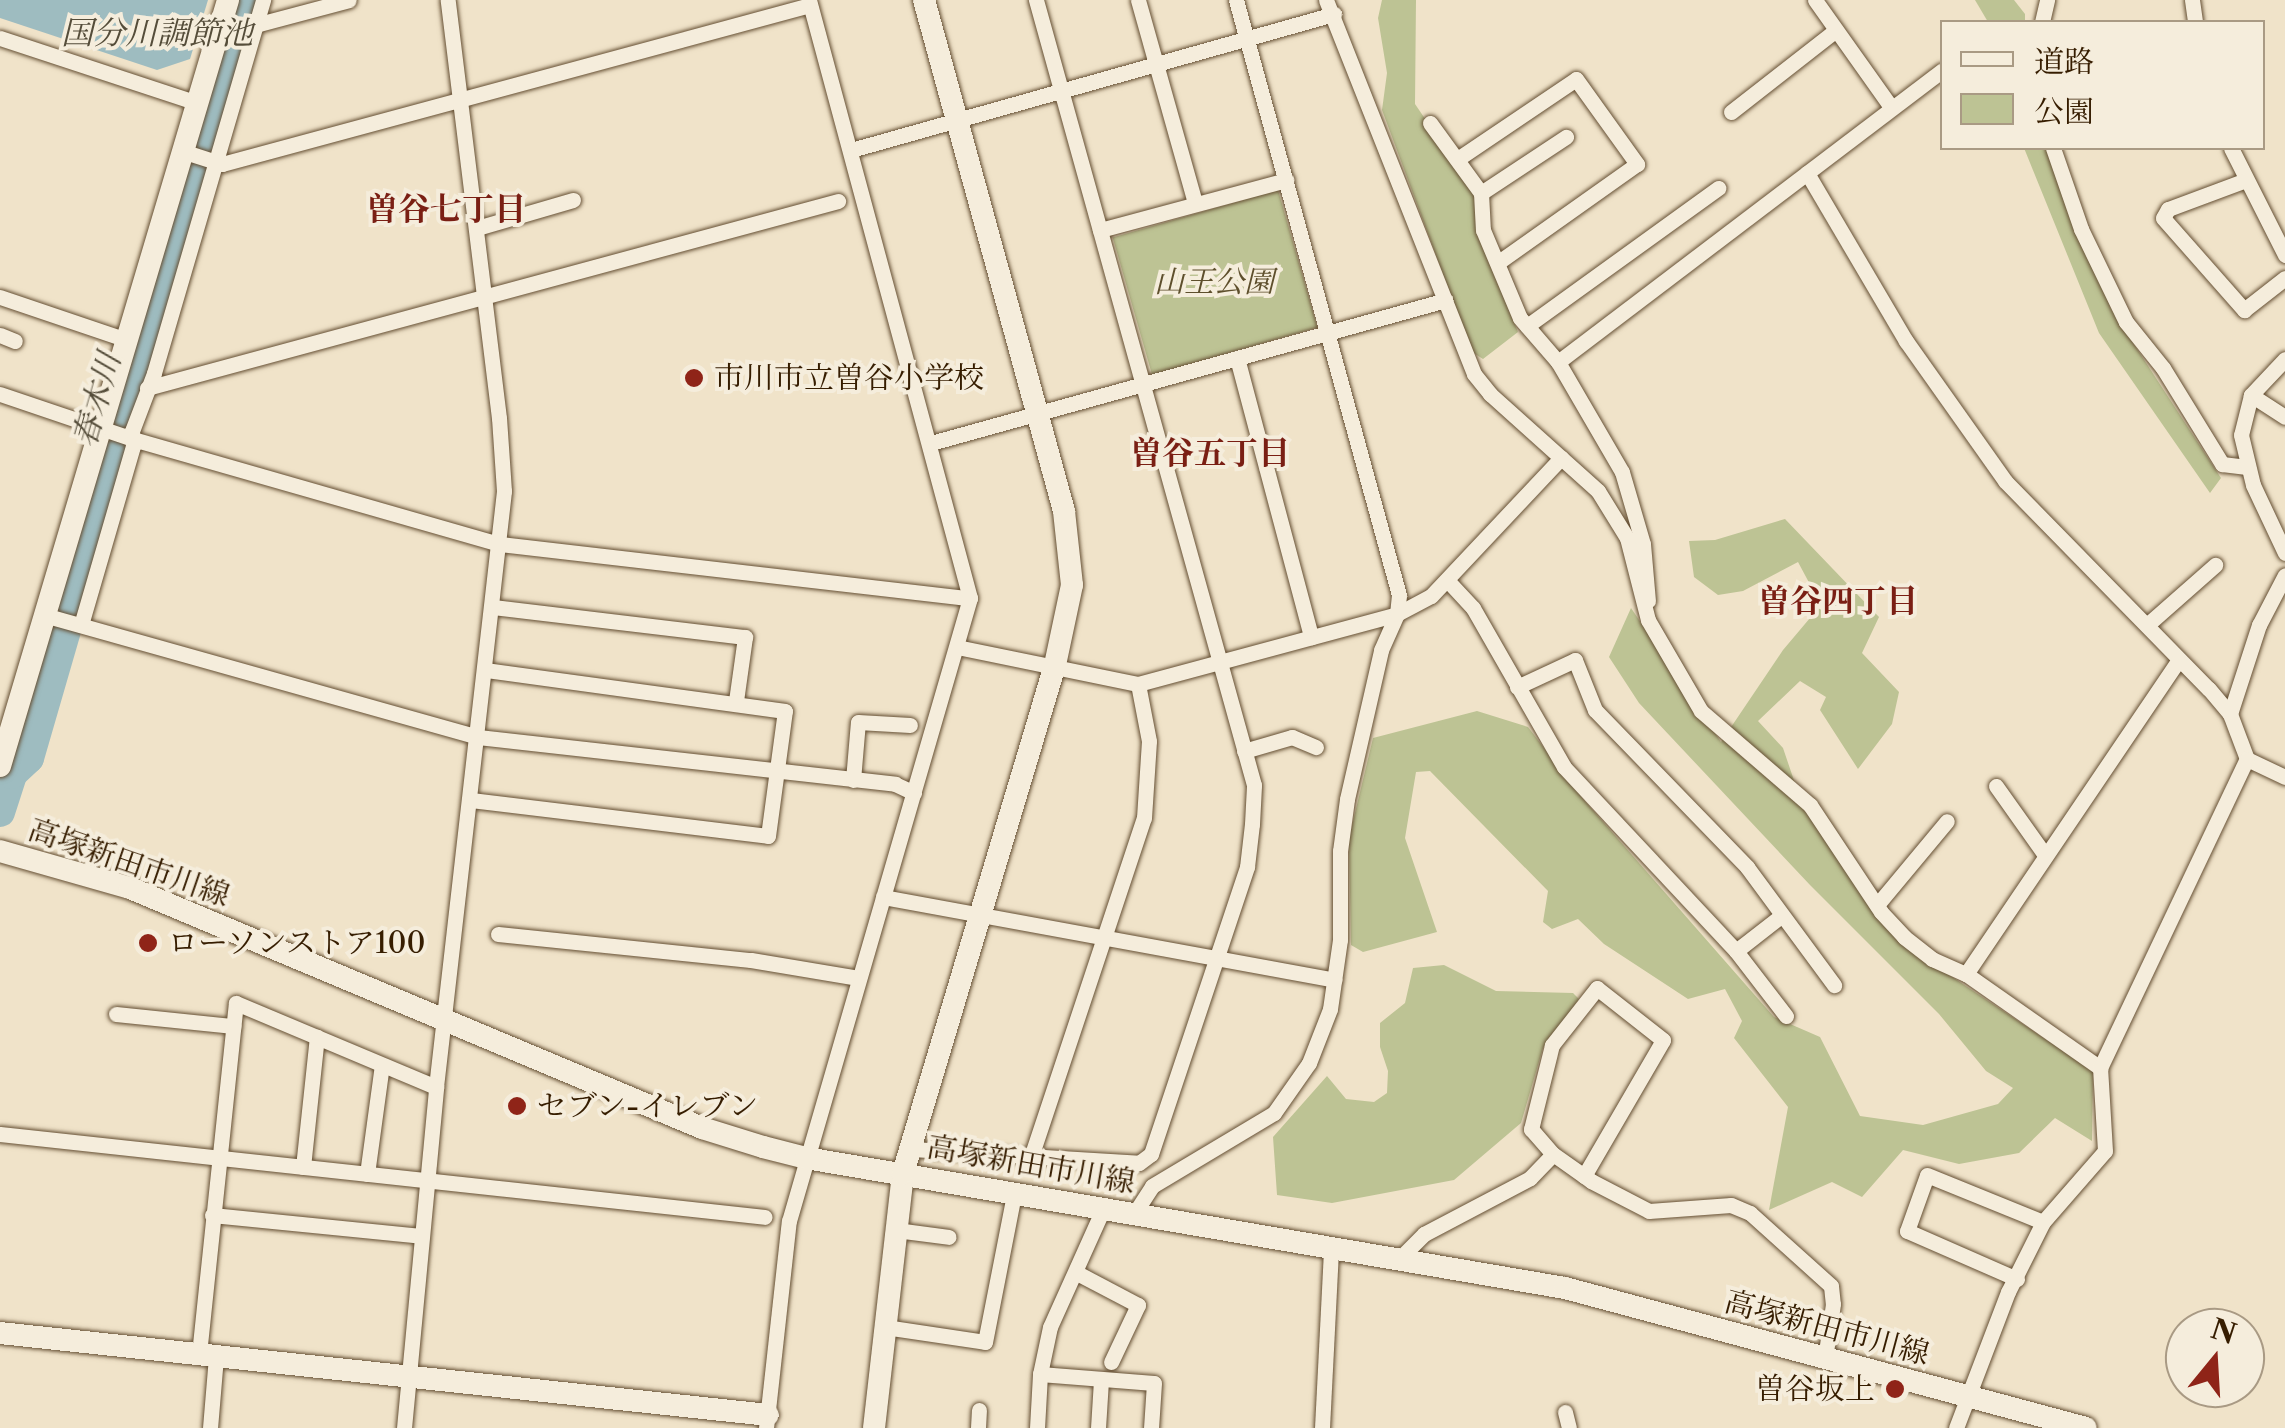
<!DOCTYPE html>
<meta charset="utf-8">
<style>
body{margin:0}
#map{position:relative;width:2285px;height:1428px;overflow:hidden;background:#f0e3c9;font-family:"Libre Caslon Text","Noto Serif JP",serif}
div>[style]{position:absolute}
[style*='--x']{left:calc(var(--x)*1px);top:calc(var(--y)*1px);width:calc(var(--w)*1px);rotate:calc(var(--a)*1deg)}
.green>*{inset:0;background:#bdc394;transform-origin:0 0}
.water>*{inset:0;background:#9ebcc0}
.river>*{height:30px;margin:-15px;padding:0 15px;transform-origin:15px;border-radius:15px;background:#9ebcc0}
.roads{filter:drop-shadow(0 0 2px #644e32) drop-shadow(0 0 2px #644e32)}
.street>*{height:15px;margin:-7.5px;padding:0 7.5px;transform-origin:7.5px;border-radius:7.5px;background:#f5eddc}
.secondary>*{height:22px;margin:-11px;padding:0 11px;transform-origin:11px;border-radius:11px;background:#f5eddc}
.dots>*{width:28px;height:28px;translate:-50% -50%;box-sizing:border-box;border:5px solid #f5eddc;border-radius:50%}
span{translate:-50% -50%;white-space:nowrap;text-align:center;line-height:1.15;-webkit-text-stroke:8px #f5eddc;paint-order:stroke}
.park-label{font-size:30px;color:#5e4f2c;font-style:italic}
.poi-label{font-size:30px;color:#361d00}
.left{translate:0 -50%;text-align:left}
.right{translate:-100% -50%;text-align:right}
.street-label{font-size:30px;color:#361d00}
.water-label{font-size:32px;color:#554d3a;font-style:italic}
.neighbourhood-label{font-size:32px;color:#7a1f14;font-weight:700}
.legend{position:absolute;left:1940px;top:20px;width:325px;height:130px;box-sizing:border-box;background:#f5eddc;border:2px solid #a99a84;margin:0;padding:12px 18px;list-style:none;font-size:30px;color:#361d00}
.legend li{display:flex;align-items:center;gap:20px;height:50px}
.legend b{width:50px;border:2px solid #a99a84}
.north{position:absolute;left:2165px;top:1308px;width:100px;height:100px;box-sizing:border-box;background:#f5eddc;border:2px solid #a99a84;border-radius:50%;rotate:18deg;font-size:28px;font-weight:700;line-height:40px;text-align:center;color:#361d00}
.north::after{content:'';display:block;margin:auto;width:35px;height:45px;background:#8f2418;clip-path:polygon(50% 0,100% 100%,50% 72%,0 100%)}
</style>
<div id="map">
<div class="green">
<div style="clip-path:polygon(1382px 0,1416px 0,1415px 104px,1476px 194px,1479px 238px,1518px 332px,1483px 359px,1472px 352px,1382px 110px,1387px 73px,1378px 18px)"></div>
<div style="clip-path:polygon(1975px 0,2014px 0,2025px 14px,2025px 22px,1988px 22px)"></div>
<div style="clip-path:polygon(2024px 148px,2049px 148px,2111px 309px,2221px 478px,2210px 493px,2099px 333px)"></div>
<div style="left:1278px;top:190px;width:143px;height:172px;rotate:74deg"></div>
<div style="clip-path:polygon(1785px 519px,1879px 617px,1862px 653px,1899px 692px,1892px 724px,1858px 769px,1820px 710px,1826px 697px,1800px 681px,1758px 721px,1783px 748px,1804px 810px,1897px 940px,2093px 1071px,2092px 1141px,2055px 1118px,2019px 1153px,1959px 1164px,1903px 1150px,1862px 1197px,1832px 1182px,1769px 1210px,1788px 1107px,1734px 1038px,1742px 1021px,1725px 989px,1688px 999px,1604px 944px,1578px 919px,1552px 929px,1543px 922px,1548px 891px,1430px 771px,1416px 772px,1405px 838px,1437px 932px,1363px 952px,1351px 945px,1349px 838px,1373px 738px,1477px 711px,1528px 727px,1583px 799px,1774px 1017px,1820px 1037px,1860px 1116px,1923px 1125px,1998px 1104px,2013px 1088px,1986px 1071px,1939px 1014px,1810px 885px,1639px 703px,1609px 657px,1631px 608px,1721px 742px,1783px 650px,1821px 605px,1798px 562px,1743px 591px,1718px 595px,1694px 577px,1689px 541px,1715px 540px)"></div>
<div style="clip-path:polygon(1444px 965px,1496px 991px,1573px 993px,1579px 999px,1543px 1048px,1521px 1123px,1454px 1180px,1332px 1203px,1277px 1195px,1273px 1137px,1327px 1076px,1346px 1099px,1374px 1102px,1387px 1093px,1388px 1071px,1380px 1047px,1380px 1023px,1405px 1003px,1413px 968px)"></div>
</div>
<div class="water">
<div style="clip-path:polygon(0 0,208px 0,190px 59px,157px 70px,0 18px)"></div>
</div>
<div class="river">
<div style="--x:0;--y:812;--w:40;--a:-72"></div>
<div style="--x:12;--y:774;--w:23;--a:-43"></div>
<div style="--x:29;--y:758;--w:789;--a:-73.82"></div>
</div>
<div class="roads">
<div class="street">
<div style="--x:1138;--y:0;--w:211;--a:74.3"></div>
<div style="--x:1326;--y:0;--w:402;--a:68.4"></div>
<div style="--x:1474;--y:374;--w:26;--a:51"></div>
<div style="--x:1490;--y:394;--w:145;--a:41.9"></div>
<div style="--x:1598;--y:491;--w:55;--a:58.3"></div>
<div style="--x:1627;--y:538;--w:85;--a:75.6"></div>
<div style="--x:1648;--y:620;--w:105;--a:59.8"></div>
<div style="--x:1701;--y:711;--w:144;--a:40.8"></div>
<div style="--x:1810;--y:805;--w:128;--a:56.4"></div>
<div style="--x:1881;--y:912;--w:34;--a:47"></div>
<div style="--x:1904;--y:937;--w:36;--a:38"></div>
<div style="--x:1932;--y:959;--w:37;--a:24"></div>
<div style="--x:1966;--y:974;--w:164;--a:35"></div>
<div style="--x:1815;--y:0;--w:131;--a:54.6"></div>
<div style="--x:2192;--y:0;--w:22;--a:82"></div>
<div style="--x:2042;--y:22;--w:23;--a:-77"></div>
<div style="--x:255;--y:25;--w:97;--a:-14.9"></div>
<div style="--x:0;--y:38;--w:208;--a:18.2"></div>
<div style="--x:1731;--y:112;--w:133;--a:-38"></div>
<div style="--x:1430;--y:123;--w:87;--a:53.9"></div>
<div style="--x:1481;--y:193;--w:37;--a:87"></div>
<div style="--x:1483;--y:230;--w:95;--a:67.2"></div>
<div style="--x:1520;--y:318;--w:58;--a:49.2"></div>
<div style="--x:1558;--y:362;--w:127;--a:59.8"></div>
<div style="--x:1622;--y:472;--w:75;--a:73.7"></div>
<div style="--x:1643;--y:544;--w:57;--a:85"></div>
<div style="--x:2053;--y:148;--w:86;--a:70.9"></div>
<div style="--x:2081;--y:229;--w:103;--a:64.2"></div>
<div style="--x:2126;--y:322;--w:59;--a:51.2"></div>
<div style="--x:2163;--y:368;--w:113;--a:58.4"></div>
<div style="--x:2222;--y:464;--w:25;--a:7"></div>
<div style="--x:2231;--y:148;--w:120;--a:63.2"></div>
<div style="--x:851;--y:150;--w:502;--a:-15.73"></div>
<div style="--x:182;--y:151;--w:42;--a:18"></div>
<div style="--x:222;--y:164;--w:609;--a:-15.13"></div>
<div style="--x:1459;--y:158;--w:141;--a:-34"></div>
<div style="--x:1576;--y:79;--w:105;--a:54.3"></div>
<div style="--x:1637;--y:164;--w:171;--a:144.7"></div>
<div style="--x:1807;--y:173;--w:195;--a:59.5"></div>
<div style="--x:1906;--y:341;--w:171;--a:54.7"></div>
<div style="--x:2005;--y:481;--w:291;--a:45.6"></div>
<div style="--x:2209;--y:689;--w:33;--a:50"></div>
<div style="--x:2230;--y:714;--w:48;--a:69.3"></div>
<div style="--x:2247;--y:759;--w:42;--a:25.3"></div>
<div style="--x:2246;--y:180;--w:83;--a:159.6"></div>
<div style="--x:2168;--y:209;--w:10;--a:119"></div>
<div style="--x:2163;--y:218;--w:123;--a:48.6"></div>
<div style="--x:2244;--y:310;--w:52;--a:-38"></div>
<div style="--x:1481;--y:193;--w:102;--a:-33.4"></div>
<div style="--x:477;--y:228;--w:100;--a:-16.3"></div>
<div style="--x:1100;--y:230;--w:193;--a:-15"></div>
<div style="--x:0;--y:297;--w:131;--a:18.7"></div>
<div style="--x:1527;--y:326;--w:236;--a:-35.8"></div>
<div style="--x:0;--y:335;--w:16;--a:22"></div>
<div style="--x:1237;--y:358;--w:289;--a:75.1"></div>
<div style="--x:2285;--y:359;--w:50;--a:133.4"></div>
<div style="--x:2251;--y:395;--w:41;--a:104"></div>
<div style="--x:2241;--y:435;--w:51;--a:76.5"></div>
<div style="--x:2253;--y:485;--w:75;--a:64.8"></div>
<div style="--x:1558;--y:362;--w:482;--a:-37.2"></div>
<div style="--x:147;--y:388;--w:716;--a:-15.14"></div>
<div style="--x:0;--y:394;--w:140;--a:18.7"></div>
<div style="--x:133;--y:439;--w:382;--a:16"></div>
<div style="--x:500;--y:544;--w:473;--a:6.6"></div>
<div style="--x:2251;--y:395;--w:40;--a:32.9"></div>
<div style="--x:931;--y:443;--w:534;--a:-15.52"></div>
<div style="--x:1447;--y:580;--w:38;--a:47"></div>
<div style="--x:1473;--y:608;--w:183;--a:60.2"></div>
<div style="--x:1564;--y:767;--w:252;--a:46.9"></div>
<div style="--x:1736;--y:951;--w:82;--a:52.4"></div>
<div style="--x:493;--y:607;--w:254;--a:6.8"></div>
<div style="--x:745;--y:637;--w:65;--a:98"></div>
<div style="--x:44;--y:615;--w:451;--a:15.7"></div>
<div style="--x:478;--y:737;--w:420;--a:6.4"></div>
<div style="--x:895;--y:784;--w:21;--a:25"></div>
<div style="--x:81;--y:625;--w:186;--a:-73.8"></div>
<div style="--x:133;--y:446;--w:15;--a:-94"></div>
<div style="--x:132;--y:431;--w:62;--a:-69.2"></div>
<div style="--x:154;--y:373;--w:389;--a:-73.7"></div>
<div style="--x:2147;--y:625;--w:91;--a:-41.4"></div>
<div style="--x:957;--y:647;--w:185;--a:11.6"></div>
<div style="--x:1138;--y:684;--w:268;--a:-15.1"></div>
<div style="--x:1397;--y:614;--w:38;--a:-28"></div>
<div style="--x:1431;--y:596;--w:190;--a:-46.7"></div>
<div style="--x:1517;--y:687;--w:64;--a:-25"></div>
<div style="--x:1575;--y:660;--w:54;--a:68.2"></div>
<div style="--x:1595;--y:710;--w:219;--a:45.9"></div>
<div style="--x:1747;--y:867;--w:147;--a:53.6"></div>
<div style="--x:2230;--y:714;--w:94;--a:-72"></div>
<div style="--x:2259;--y:625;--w:56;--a:-62.5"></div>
<div style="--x:1244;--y:751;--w:50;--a:-16.3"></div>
<div style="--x:1292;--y:737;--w:26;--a:23"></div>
<div style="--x:853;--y:780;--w:58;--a:-85.1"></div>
<div style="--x:858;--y:722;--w:52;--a:3.3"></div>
<div style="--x:1996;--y:786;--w:85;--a:54.6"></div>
<div style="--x:471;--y:800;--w:299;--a:6.9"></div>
<div style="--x:768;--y:836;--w:126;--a:-82.3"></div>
<div style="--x:785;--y:711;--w:303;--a:-172.2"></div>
<div style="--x:883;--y:897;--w:459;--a:10.4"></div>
<div style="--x:1877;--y:905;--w:109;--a:-50.2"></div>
<div style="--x:498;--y:934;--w:254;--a:5.9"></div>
<div style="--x:751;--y:960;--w:109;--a:9.5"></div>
<div style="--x:1736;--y:951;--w:58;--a:-38"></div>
<div style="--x:1966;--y:974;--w:380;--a:-55.9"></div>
<div style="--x:116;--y:1014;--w:118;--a:5.9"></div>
<div style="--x:0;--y:1134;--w:769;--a:6.19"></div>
<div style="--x:912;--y:1149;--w:227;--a:3.5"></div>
<div style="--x:1139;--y:1163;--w:15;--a:-37"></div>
<div style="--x:1151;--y:1154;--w:303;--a:-71.5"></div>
<div style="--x:1247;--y:867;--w:43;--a:-83.4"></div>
<div style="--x:1252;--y:824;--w:39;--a:-87"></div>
<div style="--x:1254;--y:785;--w:815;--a:-105.52"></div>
<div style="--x:1032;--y:1154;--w:354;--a:-71.6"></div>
<div style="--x:1144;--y:818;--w:77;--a:-86.3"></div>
<div style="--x:1149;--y:741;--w:58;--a:-100.9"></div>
<div style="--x:303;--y:1167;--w:131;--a:-83.9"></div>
<div style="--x:367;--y:1174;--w:110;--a:-82.2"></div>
<div style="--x:1584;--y:1176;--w:157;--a:-59.8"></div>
<div style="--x:1663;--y:1040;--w:84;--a:-141.8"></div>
<div style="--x:1597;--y:988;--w:73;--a:128.3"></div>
<div style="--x:1552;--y:1045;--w:87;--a:104"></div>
<div style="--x:1531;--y:1129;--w:33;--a:49"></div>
<div style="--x:1553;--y:1154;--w:47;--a:35.4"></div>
<div style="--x:1591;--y:1181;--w:65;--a:27.3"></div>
<div style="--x:1649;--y:1211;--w:82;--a:-4.2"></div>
<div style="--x:1731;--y:1205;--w:21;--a:23"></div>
<div style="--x:1750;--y:1213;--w:109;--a:42"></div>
<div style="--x:1831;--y:1286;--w:18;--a:84"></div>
<div style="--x:1833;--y:1304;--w:56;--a:98.3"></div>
<div style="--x:1134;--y:1214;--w:33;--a:-57"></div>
<div style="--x:1152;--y:1186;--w:142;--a:-30.9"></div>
<div style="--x:1274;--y:1113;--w:61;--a:-55"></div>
<div style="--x:1309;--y:1063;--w:58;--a:-68.7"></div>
<div style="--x:1330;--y:1009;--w:70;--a:-81.8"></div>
<div style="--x:1340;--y:940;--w:89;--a:-90"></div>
<div style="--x:1340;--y:851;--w:52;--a:-82.3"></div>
<div style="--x:1347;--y:799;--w:153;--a:-77.1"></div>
<div style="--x:1381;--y:650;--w:39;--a:-66"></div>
<div style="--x:1397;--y:614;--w:19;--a:-84"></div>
<div style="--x:1399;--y:595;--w:617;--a:-105.32"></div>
<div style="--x:212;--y:1215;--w:210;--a:5.7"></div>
<div style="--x:896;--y:1230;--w:53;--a:7.5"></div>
<div style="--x:1398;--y:1260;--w:37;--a:-45"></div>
<div style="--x:1424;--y:1234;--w:120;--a:-27.8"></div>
<div style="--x:1530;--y:1178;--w:33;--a:-46"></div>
<div style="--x:1077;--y:1273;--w:69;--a:27.7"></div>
<div style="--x:1138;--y:1305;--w:63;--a:115.3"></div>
<div style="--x:2017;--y:1279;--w:120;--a:-156.4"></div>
<div style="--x:1907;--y:1231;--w:59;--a:-70.3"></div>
<div style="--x:1927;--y:1175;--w:125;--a:22.1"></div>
<div style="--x:885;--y:1327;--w:101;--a:8.5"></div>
<div style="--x:985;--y:1342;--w:151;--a:-78.9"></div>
<div style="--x:199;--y:1354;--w:353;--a:-84"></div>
<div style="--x:236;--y:1003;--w:217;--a:22.8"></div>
<div style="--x:1040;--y:1374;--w:114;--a:4.5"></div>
<div style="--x:1154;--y:1383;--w:45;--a:93.8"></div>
<div style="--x:1565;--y:1412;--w:16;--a:76"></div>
<div style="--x:210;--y:1428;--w:72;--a:-85.2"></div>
<div style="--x:404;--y:1428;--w:342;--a:-84.6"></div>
<div style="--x:436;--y:1087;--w:600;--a:-83.49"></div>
<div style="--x:504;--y:491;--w:73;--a:-93.9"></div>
<div style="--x:499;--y:418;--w:421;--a:-97"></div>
<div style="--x:766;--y:1428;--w:208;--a:-83.7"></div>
<div style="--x:789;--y:1221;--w:649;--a:-73.8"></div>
<div style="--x:970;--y:598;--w:619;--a:-105.07"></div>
<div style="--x:978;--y:1428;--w:18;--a:-87"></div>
<div style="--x:1037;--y:1428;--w:54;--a:-86.8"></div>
<div style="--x:1040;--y:1374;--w:48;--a:-78"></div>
<div style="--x:1050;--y:1327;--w:129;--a:-65.8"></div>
<div style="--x:1098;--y:1428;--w:48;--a:-86.4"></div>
<div style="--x:1322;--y:1428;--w:179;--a:-87.1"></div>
<div style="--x:1956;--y:1428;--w:146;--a:-69.1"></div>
<div style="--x:2008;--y:1292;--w:78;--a:-63.4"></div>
<div style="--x:2043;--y:1222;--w:94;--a:-48.9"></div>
<div style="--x:2105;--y:1151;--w:83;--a:-93.4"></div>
<div style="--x:2100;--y:1068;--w:342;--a:-64.6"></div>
</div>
<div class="secondary">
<div style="--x:0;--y:766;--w:799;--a:-73.42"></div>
<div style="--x:0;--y:851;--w:135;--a:15.9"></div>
<div style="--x:130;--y:888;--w:620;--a:22.76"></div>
<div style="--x:702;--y:1128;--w:64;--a:17.3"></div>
<div style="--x:763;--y:1147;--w:44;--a:14.3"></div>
<div style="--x:806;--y:1158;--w:770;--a:9.72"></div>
<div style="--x:1565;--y:1288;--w:539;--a:15.04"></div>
<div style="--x:0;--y:1333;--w:772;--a:6.09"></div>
<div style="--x:874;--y:1428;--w:257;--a:-83.5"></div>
<div style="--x:903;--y:1173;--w:530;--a:-73.34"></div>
<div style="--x:1055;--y:665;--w:82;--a:-78"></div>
<div style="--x:1072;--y:585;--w:74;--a:-96.2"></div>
<div style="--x:1064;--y:511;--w:530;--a:-105.32"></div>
</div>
</div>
<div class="dots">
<div style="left:694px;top:378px;background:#8f2418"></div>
<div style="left:148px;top:943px;background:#8f2418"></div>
<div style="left:517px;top:1106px;background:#8f2418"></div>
<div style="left:1895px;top:1389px;background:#8f2418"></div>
</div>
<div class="park-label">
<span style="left:1214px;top:282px">山王公園</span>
</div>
<div class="poi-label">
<span class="left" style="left:714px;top:378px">市川市立曽谷小学校</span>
<span class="left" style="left:168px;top:943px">ローソンストア100</span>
<span class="left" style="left:537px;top:1106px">セブン-イレブン</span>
<span class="right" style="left:1875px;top:1389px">曽谷坂上</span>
</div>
<div class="street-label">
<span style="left:129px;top:863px;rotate:19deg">高塚新田市川線</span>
<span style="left:1031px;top:1165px;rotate:10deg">高塚新田市川線</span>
<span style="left:1827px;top:1328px;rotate:15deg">高塚新田市川線</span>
</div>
<div class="water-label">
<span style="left:157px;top:33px">国分川調節池</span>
<span style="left:97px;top:400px;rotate:-74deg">春木川</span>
</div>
<div class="neighbourhood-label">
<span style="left:446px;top:209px">曽谷七丁目</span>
<span style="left:1210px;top:453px">曽谷五丁目</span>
<span style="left:1838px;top:601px">曽谷四丁目</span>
</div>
<ul class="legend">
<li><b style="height:12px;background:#f5eddc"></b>道路</li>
<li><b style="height:28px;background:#bdc394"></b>公園</li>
</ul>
<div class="north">N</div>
</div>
